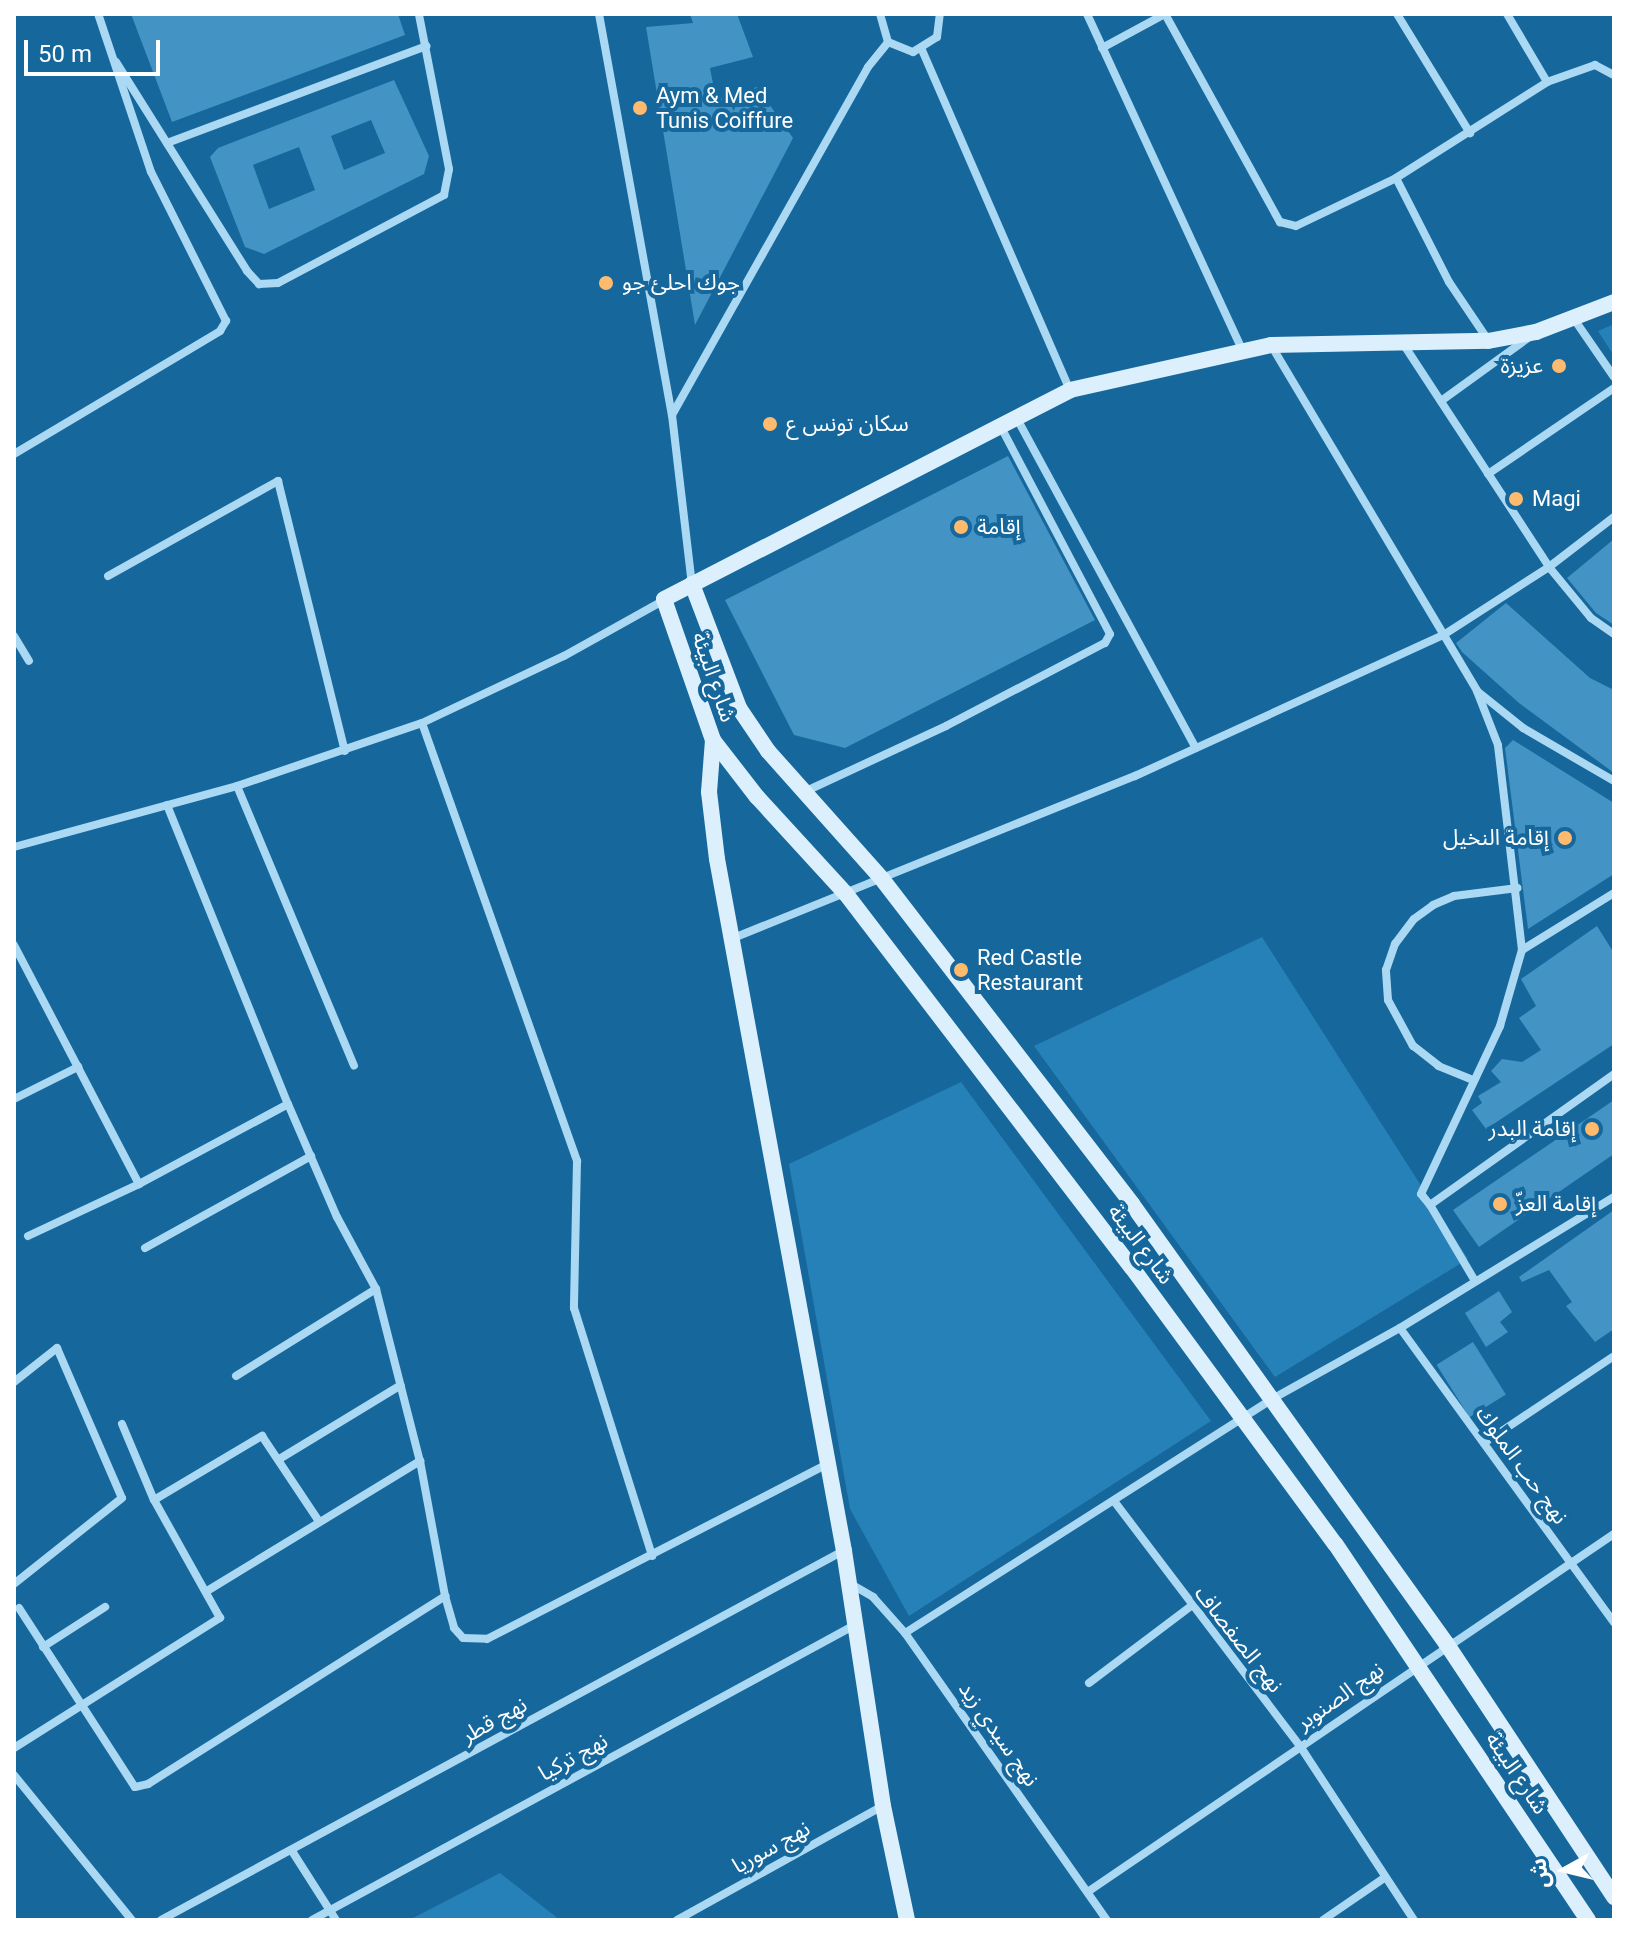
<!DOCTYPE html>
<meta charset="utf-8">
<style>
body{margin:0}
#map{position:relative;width:1628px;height:1934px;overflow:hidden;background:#15679c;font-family:Roboto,"Noto Sans Arabic",sans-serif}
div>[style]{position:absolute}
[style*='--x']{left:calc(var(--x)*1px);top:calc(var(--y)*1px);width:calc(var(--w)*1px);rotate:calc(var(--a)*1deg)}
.green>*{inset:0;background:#2581b8}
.building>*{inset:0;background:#4393c4;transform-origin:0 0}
.street>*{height:8px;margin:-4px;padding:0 4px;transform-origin:4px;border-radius:4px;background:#abd8f3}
.secondary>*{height:16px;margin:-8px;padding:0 8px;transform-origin:8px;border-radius:8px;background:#dbeffc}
.dots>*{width:22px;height:22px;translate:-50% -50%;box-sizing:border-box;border:4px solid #15679c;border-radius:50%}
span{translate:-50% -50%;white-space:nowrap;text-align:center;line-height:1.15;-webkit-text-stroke:8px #15679c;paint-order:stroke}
.poi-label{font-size:22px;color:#fff}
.left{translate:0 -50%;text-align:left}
.right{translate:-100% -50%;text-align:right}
.street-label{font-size:22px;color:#fff}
.frame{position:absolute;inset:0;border:16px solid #fff;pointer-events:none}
.north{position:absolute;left:1524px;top:1830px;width:80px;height:80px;-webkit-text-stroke:6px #15679c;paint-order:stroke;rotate:262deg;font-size:22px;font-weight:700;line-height:32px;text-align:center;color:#fff}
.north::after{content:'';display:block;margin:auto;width:28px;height:36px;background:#fff;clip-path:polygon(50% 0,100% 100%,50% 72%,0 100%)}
.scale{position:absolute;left:24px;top:40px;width:136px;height:36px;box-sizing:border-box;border:4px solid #fff;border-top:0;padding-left:10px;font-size:24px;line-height:28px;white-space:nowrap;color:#fff;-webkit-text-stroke:6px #15679c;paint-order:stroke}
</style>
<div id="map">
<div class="green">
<div style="clip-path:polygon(1614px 324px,1614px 356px,1598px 331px)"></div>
<div style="clip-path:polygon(1262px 937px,1468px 1259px,1275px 1377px,1034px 1046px)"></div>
<div style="clip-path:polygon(961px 1082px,1211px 1421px,909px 1616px,850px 1509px,789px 1164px)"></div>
<div style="clip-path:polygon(500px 1873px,560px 1920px,409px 1920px)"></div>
</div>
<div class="building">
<div style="clip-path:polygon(131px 14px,398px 14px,405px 35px,172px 122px)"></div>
<div style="clip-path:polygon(690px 14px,737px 14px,753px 57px,710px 68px,716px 99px,757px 87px,793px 138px,695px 325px,646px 27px,693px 23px)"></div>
<div style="clip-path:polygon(evenodd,394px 80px,429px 156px,424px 174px,264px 254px,245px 247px,210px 157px,218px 148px,394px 80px,371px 120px,385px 153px,344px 170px,331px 136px,371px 120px,394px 80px,299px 147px,315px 190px,269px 209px,253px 165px,299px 147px)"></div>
<div style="clip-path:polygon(1008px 456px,1095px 620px,845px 748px,794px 735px,725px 600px)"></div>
<div style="clip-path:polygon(1614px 539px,1614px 625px,1596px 613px,1567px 578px)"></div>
<div style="clip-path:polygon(1506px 603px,1590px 678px,1614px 690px,1614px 773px,1519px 703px,1462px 652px,1456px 643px)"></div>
<div style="clip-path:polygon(1513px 740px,1614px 803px,1614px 874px,1528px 929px,1505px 748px)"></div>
<div style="clip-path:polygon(1597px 926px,1614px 953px,1614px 1044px,1486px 1129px,1472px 1110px,1482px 1103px,1478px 1096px,1501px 1082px,1491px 1071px,1502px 1059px,1522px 1062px,1541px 1050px,1519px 1018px,1536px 1006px,1521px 979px)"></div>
<div style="clip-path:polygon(1614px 1100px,1614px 1154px,1479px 1247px,1453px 1210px)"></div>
<div style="clip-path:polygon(1614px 1210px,1614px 1329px,1595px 1342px,1566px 1306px,1572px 1302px,1549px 1270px,1522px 1282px,1519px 1277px)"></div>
<div style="clip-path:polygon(1499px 1291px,1512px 1312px,1500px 1322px,1508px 1332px,1486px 1347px,1465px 1313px)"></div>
<div style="left:1473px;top:1342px;width:62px;height:43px;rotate:58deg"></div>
</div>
<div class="street">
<div style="--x:599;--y:14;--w:408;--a:79.7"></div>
<div style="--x:672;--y:415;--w:170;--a:83.3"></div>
<div style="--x:880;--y:14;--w:29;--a:74"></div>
<div style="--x:888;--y:42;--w:27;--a:22"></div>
<div style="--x:913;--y:52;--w:28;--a:-32"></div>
<div style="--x:937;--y:37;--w:23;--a:-83"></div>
<div style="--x:1087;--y:14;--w:371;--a:65.2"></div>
<div style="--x:1165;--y:14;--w:238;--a:61.1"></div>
<div style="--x:1280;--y:222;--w:16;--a:14"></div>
<div style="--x:1296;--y:226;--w:111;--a:-25.6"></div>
<div style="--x:1396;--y:178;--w:179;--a:-32.4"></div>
<div style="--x:1547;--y:82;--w:51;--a:-19.5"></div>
<div style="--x:1595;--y:65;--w:21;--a:28"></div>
<div style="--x:1397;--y:14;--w:140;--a:58.5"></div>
<div style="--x:1507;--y:14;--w:79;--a:59.5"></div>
<div style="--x:1102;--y:48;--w:72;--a:-28.4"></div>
<div style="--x:922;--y:50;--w:371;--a:66.5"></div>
<div style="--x:116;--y:62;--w:247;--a:57.9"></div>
<div style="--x:247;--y:271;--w:18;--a:47"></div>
<div style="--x:259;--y:284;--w:19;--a:-3"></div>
<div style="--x:278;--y:283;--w:188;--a:-27.9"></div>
<div style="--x:444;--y:195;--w:26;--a:-79"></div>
<div style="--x:449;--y:169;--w:158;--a:-101"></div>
<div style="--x:167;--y:143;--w:277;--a:-20.5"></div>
<div style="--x:1396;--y:178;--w:117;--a:63"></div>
<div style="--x:1449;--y:282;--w:70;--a:56.1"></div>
<div style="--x:1574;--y:319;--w:70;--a:55.4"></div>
<div style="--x:1402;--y:342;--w:269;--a:56.8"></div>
<div style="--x:1549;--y:567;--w:66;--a:50.5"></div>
<div style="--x:1591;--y:618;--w:28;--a:35"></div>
<div style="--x:1271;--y:345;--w:403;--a:59.2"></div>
<div style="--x:1477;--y:691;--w:59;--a:38.8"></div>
<div style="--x:1523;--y:728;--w:105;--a:30.2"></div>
<div style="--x:1441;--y:401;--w:107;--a:-35.9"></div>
<div style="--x:672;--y:415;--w:399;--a:-60.6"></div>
<div style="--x:868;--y:67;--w:32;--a:-51"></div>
<div style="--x:1015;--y:415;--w:379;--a:61.5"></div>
<div style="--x:14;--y:454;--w:240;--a:-30.8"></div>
<div style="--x:220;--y:331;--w:12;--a:-59"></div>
<div style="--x:226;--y:321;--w:167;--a:-116.7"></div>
<div style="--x:151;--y:172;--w:167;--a:-108.5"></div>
<div style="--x:1488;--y:474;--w:153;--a:-34.3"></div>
<div style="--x:108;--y:576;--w:195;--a:-29.2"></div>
<div style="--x:278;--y:481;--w:278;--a:76.1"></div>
<div style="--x:14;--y:636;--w:29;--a:59"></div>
<div style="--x:422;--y:723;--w:465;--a:70.5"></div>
<div style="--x:577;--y:1161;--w:147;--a:91.2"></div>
<div style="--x:574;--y:1308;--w:260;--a:72.5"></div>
<div style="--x:237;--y:786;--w:303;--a:67.3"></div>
<div style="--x:804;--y:792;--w:157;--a:-24.9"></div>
<div style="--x:946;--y:726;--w:179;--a:-27.6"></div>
<div style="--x:1105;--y:643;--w:10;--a:-61"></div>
<div style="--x:1110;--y:634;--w:236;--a:-117.8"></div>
<div style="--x:167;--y:805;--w:323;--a:68"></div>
<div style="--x:288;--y:1104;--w:123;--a:66.6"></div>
<div style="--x:337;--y:1217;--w:82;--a:61.6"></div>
<div style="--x:376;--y:1289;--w:178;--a:75.7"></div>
<div style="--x:420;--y:1461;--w:137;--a:79.5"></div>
<div style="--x:445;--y:1596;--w:33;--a:74"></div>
<div style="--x:454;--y:1628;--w:13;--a:48"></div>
<div style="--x:463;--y:1638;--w:24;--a:2"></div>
<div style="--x:487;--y:1639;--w:383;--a:-27.2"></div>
<div style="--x:14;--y:847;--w:231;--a:-15.3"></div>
<div style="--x:237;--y:786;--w:195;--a:-18.8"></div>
<div style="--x:422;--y:723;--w:157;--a:-25.3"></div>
<div style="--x:564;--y:656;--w:115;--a:-29.2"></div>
<div style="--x:731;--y:939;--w:436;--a:-22"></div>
<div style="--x:1135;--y:776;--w:341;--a:-24.6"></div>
<div style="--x:1445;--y:634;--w:124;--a:-32.8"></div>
<div style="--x:1549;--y:567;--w:82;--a:-37.6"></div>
<div style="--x:14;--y:945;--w:270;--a:62.4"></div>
<div style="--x:139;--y:1184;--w:169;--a:-28.2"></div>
<div style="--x:1522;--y:950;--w:108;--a:-31.8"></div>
<div style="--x:1473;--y:1080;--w:37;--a:-158"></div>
<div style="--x:1439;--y:1066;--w:33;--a:-142"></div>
<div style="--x:1413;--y:1046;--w:52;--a:-118.5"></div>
<div style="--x:1388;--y:1000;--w:30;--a:-94"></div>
<div style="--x:1386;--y:970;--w:28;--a:-71"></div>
<div style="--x:1395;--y:944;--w:31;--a:-53"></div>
<div style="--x:1414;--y:919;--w:24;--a:-36"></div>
<div style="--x:1433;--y:905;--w:23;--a:-23"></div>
<div style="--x:1454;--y:896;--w:64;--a:-7.1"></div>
<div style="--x:14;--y:1099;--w:72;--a:-26.6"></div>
<div style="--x:1430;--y:1205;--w:14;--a:-129"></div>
<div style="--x:1421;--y:1194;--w:186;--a:-64.8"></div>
<div style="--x:1500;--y:1026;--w:79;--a:-73.9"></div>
<div style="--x:1522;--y:950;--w:206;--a:-96.7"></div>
<div style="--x:1498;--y:745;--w:58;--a:-111.3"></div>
<div style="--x:28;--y:1236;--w:123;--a:-25.1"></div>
<div style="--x:145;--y:1248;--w:190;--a:-29"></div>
<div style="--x:1475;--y:1281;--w:88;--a:-120.6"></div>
<div style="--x:1430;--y:1205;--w:226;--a:-35.4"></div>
<div style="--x:1400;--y:1328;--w:364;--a:54"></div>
<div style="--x:236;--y:1376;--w:165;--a:-31.9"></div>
<div style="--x:14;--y:1382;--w:55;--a:-38.3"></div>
<div style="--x:57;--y:1348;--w:163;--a:66.6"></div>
<div style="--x:122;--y:1498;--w:138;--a:141.5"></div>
<div style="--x:122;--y:1424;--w:82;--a:67.2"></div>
<div style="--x:1484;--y:1443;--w:156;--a:-33.8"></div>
<div style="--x:281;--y:1458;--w:140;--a:-31.3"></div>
<div style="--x:1114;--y:1501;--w:308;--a:52.8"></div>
<div style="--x:1300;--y:1746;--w:208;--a:56.8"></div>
<div style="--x:849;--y:1583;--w:28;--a:30"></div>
<div style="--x:873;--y:1597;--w:48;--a:48.4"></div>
<div style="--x:905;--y:1633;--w:351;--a:54.9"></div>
<div style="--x:207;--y:1591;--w:250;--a:-31.4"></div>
<div style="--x:19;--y:1608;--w:213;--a:57.1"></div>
<div style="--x:135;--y:1787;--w:13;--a:-13"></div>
<div style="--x:148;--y:1784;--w:352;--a:-32.3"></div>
<div style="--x:905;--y:1633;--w:437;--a:-32.5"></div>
<div style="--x:1274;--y:1398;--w:144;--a:-29.1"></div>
<div style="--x:1400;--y:1328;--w:251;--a:-31.5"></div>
<div style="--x:43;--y:1647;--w:74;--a:-32.8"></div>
<div style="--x:1089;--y:1683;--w:126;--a:-37"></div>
<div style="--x:14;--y:1748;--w:244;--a:-32.3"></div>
<div style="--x:220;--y:1618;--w:135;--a:-119.2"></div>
<div style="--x:154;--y:1500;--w:126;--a:-30.7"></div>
<div style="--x:262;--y:1436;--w:101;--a:56.3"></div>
<div style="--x:14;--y:1775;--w:187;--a:50.9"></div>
<div style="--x:292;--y:1851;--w:82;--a:57.5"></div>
<div style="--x:1089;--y:1891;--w:635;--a:-34.22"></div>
<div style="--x:161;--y:1920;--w:775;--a:-28.42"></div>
<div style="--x:312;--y:1920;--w:616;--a:-28.52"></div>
<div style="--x:677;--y:1920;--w:235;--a:-29"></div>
<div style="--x:1323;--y:1920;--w:74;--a:-34.5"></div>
</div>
<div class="secondary">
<div style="--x:692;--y:584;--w:133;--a:69.2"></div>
<div style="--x:739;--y:708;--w:52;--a:56"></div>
<div style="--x:768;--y:751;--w:171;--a:48.3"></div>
<div style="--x:882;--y:879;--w:410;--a:52.4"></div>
<div style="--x:1132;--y:1204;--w:540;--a:54.43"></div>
<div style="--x:1446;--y:1643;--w:305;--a:56.5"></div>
<div style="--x:713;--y:740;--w:52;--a:94.4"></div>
<div style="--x:709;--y:792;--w:67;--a:83.2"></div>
<div style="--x:717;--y:859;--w:704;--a:79.6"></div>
<div style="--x:844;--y:1551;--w:258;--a:81.3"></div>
<div style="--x:883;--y:1806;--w:116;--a:78.1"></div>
<div style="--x:1588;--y:1920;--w:453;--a:-123.9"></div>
<div style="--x:1335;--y:1544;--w:343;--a:-126.3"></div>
<div style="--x:1132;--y:1268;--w:471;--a:-127.4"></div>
<div style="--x:846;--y:894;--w:132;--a:-132.5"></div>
<div style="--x:757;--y:797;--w:72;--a:-127.7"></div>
<div style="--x:713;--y:740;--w:149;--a:-109.2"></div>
<div style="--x:664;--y:599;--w:457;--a:-27.2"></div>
<div style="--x:1070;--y:390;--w:206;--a:-12.6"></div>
<div style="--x:1271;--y:345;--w:217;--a:-1.1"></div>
<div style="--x:1488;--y:341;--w:49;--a:-10.6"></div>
<div style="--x:1536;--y:332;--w:84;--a:-21"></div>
</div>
<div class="dots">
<div style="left:640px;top:108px;background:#ffbb6d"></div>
<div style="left:606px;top:283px;background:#ffbb6d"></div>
<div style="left:1559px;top:366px;background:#ffbb6d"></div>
<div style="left:770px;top:424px;background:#ffbb6d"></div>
<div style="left:1516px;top:499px;background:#ffbb6d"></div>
<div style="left:961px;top:527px;background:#ffbb6d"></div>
<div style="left:1565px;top:838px;background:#ffbb6d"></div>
<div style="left:961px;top:970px;background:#ffbb6d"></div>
<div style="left:1592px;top:1129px;background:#ffbb6d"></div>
<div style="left:1500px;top:1204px;background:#ffbb6d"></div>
</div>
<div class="poi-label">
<span class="left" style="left:656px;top:108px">Aym &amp; Med<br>Tunis Coiffure</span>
<span class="left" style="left:622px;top:283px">جوك احلئ جو</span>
<span class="right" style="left:1543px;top:366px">عزيزة</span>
<span class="left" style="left:786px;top:424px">سكان تونس ع</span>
<span class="left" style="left:1532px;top:499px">Magi</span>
<span class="left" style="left:977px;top:527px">إقامة</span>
<span class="right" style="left:1549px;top:838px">إقامة النخيل</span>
<span class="left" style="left:977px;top:970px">Red Castle<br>Restaurant</span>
<span class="right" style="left:1576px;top:1129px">إقامة البدر</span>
<span class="left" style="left:1516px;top:1204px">إقامة العزّ</span>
</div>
<div class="street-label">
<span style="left:714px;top:677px;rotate:71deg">شارع البيئة</span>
<span style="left:1141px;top:1244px;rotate:53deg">شارع البيئة</span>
<span style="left:1522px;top:1465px;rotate:54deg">نهج حب الملوك</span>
<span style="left:1239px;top:1639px;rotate:52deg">نهج الصفصاف</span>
<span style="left:1340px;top:1696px;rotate:-35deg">نهج الصنوبر</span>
<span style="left:494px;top:1720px;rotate:-29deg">نهج قطر</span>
<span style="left:999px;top:1734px;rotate:55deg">نهج سيدي زيد</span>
<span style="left:573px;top:1757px;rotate:-29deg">نهج تركيا</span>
<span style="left:1517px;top:1773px;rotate:56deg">شارع البيئة</span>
<span style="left:771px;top:1847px;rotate:-29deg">نهج سوريا</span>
</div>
<div class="frame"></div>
<div class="north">ش</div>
<div class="scale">50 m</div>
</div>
